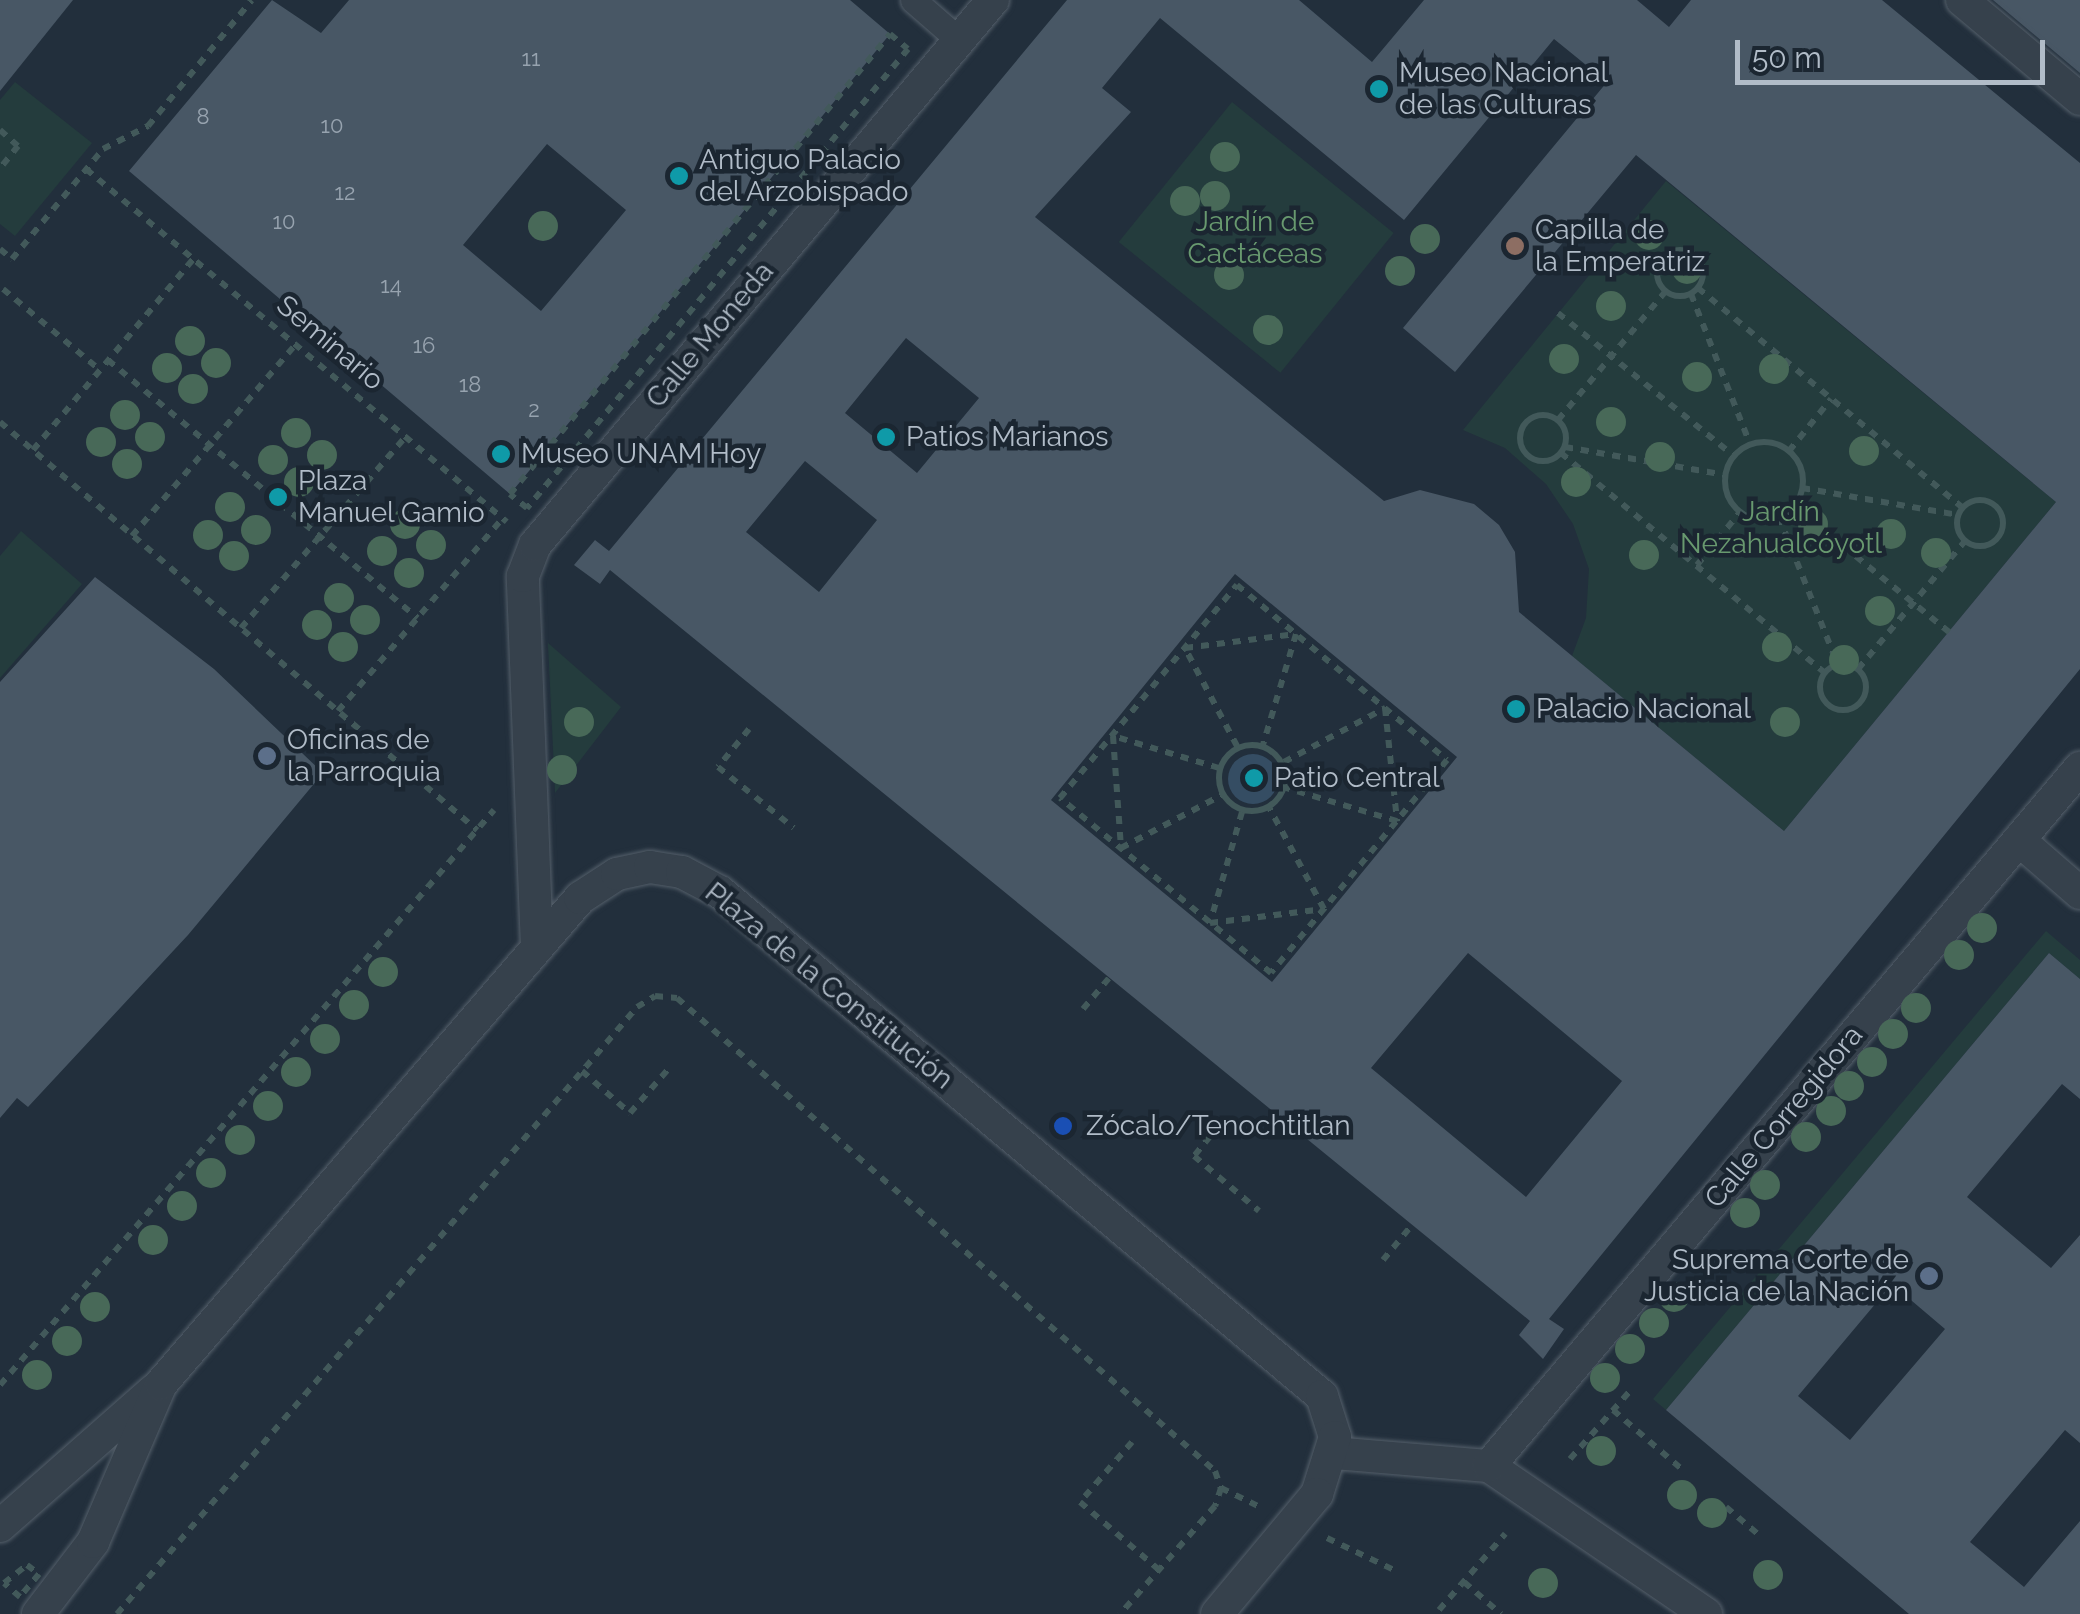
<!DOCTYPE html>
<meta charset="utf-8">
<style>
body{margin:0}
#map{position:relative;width:2080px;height:1614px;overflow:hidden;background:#222f3c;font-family:Raleway,sans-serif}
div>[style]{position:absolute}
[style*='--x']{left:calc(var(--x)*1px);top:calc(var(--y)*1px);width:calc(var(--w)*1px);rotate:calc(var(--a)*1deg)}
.green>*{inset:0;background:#243c3d;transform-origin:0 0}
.water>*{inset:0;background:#354d63}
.round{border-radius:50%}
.building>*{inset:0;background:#485765}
.path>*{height:6px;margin-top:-3px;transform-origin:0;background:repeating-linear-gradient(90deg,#42595a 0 8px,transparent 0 16px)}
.path>.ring{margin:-3px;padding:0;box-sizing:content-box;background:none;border:6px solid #42595a;border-radius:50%}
.roads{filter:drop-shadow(0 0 2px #545f6a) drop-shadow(0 0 2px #545f6a)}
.pedestrian>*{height:25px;margin:-12.5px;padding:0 12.5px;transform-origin:12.5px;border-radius:12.5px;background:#36414c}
.minor>*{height:32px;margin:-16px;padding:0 16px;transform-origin:16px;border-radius:16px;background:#36414c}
.trees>*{width:30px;height:30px;margin:-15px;border-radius:50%;background:#486958}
.dots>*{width:28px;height:28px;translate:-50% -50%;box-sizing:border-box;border:5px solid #1b2631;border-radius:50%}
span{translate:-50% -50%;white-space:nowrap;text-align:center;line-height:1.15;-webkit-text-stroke:9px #1b2631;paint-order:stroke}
.number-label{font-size:22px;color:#97a3af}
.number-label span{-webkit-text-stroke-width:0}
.poi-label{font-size:28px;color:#b1bcc8}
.left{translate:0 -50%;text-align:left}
.right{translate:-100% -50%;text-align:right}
.park-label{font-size:28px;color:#68996f}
.street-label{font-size:28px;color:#b1bcc8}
.scale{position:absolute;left:1735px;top:40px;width:310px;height:45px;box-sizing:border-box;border:5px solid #b1bcc8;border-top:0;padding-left:12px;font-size:30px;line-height:35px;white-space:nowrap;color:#b1bcc8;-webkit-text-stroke:8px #1b2631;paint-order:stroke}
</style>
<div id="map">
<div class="green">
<div style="clip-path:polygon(15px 82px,92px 143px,15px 236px,0 224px,0 100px)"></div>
<div style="left:1232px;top:102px;width:208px;height:180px;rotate:39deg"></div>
<div style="clip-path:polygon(1666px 181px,2056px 502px,1784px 831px,1572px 656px,1586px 618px,1589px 569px,1573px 524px,1546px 484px,1505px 448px,1463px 430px)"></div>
<div style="clip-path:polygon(21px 531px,82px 584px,0 678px,0 556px)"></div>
<div style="clip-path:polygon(548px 643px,621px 707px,555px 793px)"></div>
<div style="clip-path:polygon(2046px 931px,2080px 960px,2080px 979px,2049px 953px,1666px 1410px,1653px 1399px)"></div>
</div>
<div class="water">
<div class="round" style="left:1228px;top:754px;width:50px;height:50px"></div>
</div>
<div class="building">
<div style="clip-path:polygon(0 0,73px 0,0 91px)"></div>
<div style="clip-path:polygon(evenodd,272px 0,321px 33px,349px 0,850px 0,890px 34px,510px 494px,129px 171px,272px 0,547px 144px,626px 210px,541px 311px,463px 245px,547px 144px)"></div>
<div style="clip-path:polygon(evenodd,1067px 0,1299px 0,1372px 62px,1424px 0,1637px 0,1669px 27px,1691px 0,1882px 0,2080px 163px,2080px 669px,1549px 1319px,1564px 1329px,1543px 1359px,1519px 1335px,1530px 1321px,610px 570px,600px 584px,574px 565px,595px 540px,609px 551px,1067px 0,1160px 18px,1404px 220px,1554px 39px,1607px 82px,1403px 328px,1455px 372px,1636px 155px,2056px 502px,1784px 831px,1519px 612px,1515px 552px,1499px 525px,1474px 504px,1420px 490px,1384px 501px,1035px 217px,1131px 112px,1102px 88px,1160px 18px,1067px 0,906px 338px,979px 398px,917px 473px,845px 413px,906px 338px,1067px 0,805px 461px,877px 520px,819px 592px,746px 532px,805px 461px,1067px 0,1235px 574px,1457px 757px,1272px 982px,1051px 800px,1235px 574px,1067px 0,1468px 953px,1622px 1081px,1526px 1197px,1371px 1068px,1468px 953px)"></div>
<div style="clip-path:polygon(1993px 0,2080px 0,2080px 73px)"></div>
<div style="clip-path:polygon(95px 577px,214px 669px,323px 773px,188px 935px,28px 1107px,17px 1098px,0 1118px,0 682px)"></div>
<div style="clip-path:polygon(evenodd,2049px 953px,2080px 979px,2080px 1099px,2062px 1084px,1967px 1197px,2051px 1268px,2080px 1235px,2080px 1443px,2065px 1430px,1970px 1542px,2024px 1587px,2080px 1521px,2080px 1614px,1909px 1614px,1666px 1410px,2049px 953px,1892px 1284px,1945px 1329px,1850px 1440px,1798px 1396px,1892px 1284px)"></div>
</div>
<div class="path">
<div style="--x:890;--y:34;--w:23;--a:40"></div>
<div style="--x:908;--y:49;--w:597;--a:129.69"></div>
<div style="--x:527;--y:508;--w:22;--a:-141"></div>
<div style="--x:510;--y:494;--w:597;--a:-50.44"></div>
<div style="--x:0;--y:130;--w:24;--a:42"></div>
<div style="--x:18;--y:146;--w:28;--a:129"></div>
<div style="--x:86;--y:169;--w:549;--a:39.98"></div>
<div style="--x:0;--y:249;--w:16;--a:40"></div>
<div style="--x:12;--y:259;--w:143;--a:-50.4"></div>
<div style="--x:103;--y:149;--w:51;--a:-27.1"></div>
<div style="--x:148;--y:126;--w:163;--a:-50.5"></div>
<div class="ring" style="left:1657px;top:250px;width:40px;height:40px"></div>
<div style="--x:1698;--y:288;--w:343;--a:39.7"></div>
<div style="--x:3;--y:289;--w:126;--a:39.9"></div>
<div style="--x:1691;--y:294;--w:161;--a:68.5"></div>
<div style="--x:1558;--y:313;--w:227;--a:39.1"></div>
<div style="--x:108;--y:360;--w:403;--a:39.8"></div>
<div class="ring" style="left:1520px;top:415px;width:40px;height:40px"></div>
<div style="--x:1558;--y:420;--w:167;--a:-50.1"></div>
<div style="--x:0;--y:422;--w:628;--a:40.54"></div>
<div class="ring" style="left:1725px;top:442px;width:72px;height:72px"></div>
<div style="--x:1565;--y:447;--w:163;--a:9.9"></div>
<div style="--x:33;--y:450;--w:251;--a:-50"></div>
<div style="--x:1789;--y:451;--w:67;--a:-51.1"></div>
<div style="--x:1561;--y:453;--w:344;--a:39.8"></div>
<div style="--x:1802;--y:488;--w:158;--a:9.8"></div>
<div class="ring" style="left:1957px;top:500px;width:40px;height:40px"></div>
<div style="--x:1794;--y:506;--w:200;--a:39.1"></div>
<div style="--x:1779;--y:517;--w:159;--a:68.3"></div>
<div style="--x:132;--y:536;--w:253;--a:-49.5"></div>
<div style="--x:1697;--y:565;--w:68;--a:-50.9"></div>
<div style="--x:1237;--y:585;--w:273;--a:39.8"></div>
<div style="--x:1447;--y:760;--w:276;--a:129.6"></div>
<div style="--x:1271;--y:973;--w:274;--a:-140.3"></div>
<div style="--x:1060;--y:798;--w:277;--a:-50.3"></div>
<div style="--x:241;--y:628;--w:253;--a:-49.3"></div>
<div class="ring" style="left:1820px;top:664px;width:40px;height:40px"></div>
<div style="--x:1858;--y:669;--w:167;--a:-50.1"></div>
<div style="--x:338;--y:711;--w:254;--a:-49.5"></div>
<div style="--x:749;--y:729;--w:49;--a:129.2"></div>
<div style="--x:718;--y:767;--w:97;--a:38.8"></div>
<div class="ring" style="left:1219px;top:745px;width:60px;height:60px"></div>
<div style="--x:1237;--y:746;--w:111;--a:-118"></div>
<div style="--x:1185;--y:648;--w:112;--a:-7.2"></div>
<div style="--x:1296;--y:634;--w:116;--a:106.6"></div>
<div style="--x:1284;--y:762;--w:115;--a:-28.1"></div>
<div style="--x:1385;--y:708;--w:114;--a:83.9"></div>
<div style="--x:1397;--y:821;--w:116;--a:-163.4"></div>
<div style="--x:1219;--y:768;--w:111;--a:-163.2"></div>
<div style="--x:1113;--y:736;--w:112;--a:85.9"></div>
<div style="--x:1121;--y:848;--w:114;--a:-27.7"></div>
<div style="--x:1242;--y:812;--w:116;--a:106.1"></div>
<div style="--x:1210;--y:923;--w:115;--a:-7"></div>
<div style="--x:1324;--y:909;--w:114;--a:-118.4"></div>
<div style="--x:1083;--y:1009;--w:40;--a:-50"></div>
<div style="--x:582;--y:1071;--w:64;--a:41.2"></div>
<div style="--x:630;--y:1113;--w:62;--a:-48.9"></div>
<div style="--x:1220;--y:1124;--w:41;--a:129.1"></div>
<div style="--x:1194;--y:1156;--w:85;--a:40.2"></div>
<div style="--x:1383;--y:1260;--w:45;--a:-50.4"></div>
<div style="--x:0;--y:1385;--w:758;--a:-49.33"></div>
<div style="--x:1613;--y:1410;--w:94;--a:40.7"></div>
<div style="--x:1132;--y:1442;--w:79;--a:130.9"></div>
<div style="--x:1080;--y:1502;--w:104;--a:40.7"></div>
<div style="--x:1570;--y:1459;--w:89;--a:-48.6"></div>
<div style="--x:1221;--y:1488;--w:46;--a:26"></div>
<div style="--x:1726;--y:1507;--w:43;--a:40.3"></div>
<div style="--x:1327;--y:1538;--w:74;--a:25.5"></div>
<div style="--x:27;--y:1565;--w:15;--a:37"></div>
<div style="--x:39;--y:1574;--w:30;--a:130"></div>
<div style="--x:20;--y:1597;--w:21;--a:-139"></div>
<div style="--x:4;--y:1583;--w:29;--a:-38"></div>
<div style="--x:1464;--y:1582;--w:49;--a:40.9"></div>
<div style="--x:1439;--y:1610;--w:101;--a:-49"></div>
<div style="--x:117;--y:1614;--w:799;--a:-49.41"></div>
<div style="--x:637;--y:1007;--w:21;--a:-31"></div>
<div style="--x:655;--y:996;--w:22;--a:5"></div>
<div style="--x:677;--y:998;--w:716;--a:41.32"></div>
<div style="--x:1215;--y:1471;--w:18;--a:71"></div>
<div style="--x:1221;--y:1488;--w:19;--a:108"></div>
<div style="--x:1215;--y:1506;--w:144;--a:131.3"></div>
</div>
<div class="roads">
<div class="pedestrian">
<div style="--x:913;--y:0;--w:61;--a:41"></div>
</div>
<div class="minor">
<div style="--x:1962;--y:0;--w:154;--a:40"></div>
<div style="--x:2019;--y:840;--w:81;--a:41"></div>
<div style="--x:537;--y:948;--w:372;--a:-92.2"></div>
<div style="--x:523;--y:576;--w:33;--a:-69"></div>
<div style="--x:535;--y:545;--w:712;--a:-49.96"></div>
<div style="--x:1333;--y:1453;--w:157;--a:4.8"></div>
<div style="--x:1489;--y:1466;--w:263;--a:34.3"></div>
<div style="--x:1489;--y:1466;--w:915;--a:-49.75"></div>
<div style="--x:0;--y:1526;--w:205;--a:-41.4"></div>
<div style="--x:38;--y:1614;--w:91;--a:-52.6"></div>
<div style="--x:93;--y:1542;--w:172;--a:-66.7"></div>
<div style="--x:161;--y:1384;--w:642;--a:-49.23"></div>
<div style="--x:580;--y:898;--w:44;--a:-33"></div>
<div style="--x:617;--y:874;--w:34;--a:-12"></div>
<div style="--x:650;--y:867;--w:32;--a:9"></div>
<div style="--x:682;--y:872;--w:43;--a:27.8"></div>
<div style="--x:720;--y:892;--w:785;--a:39.94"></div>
<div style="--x:1322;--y:1396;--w:43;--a:72.4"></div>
<div style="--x:1335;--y:1437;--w:60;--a:107.5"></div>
<div style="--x:1317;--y:1494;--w:156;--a:129.8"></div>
</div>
</div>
<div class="trees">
<div style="left:1225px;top:157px"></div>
<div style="left:1215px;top:196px"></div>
<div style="left:1185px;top:201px"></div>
<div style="left:543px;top:226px"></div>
<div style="left:1649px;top:235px"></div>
<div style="left:1425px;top:239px"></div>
<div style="left:1687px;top:269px"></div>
<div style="left:1400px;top:271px"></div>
<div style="left:1229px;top:275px"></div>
<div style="left:1611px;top:306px"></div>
<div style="left:1268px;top:330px"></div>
<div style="left:190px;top:341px"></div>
<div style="left:1564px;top:359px"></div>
<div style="left:216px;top:363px"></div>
<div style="left:167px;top:368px"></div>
<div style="left:1774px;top:369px"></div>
<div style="left:1697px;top:377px"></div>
<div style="left:193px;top:389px"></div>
<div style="left:125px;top:415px"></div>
<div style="left:1611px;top:422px"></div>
<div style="left:296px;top:433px"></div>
<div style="left:150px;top:437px"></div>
<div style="left:101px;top:442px"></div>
<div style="left:1864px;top:451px"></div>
<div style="left:322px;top:455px"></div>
<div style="left:1660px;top:457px"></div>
<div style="left:273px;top:460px"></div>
<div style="left:127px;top:464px"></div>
<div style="left:299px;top:482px"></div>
<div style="left:1576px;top:482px"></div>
<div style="left:230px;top:507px"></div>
<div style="left:405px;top:524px"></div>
<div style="left:1813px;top:524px"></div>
<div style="left:256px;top:530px"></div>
<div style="left:1891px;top:534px"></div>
<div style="left:208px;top:535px"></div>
<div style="left:431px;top:545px"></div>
<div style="left:382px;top:551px"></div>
<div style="left:1936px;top:553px"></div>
<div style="left:1644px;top:555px"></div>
<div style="left:234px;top:556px"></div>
<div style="left:409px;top:573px"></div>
<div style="left:339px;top:598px"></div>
<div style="left:1880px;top:611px"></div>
<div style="left:365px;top:620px"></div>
<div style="left:317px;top:625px"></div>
<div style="left:343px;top:647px"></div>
<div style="left:1777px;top:647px"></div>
<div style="left:1844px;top:660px"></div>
<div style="left:579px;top:722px"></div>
<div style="left:1785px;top:722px"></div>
<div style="left:562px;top:770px"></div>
<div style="left:1982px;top:928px"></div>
<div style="left:1959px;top:955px"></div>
<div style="left:383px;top:972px"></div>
<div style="left:354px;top:1005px"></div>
<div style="left:1916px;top:1008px"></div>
<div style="left:1893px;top:1034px"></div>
<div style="left:325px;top:1039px"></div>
<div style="left:1872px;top:1062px"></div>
<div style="left:296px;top:1072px"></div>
<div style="left:1849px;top:1086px"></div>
<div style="left:268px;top:1106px"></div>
<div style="left:1831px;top:1111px"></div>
<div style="left:1806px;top:1137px"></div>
<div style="left:240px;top:1140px"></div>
<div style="left:211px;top:1173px"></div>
<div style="left:1765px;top:1185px"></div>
<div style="left:182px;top:1206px"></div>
<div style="left:1745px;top:1213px"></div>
<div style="left:153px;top:1240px"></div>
<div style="left:1674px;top:1297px"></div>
<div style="left:95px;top:1307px"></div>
<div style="left:1654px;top:1323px"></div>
<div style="left:67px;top:1341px"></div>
<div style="left:1630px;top:1349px"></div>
<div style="left:37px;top:1375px"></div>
<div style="left:1605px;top:1378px"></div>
<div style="left:1601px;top:1451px"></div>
<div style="left:1682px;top:1495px"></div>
<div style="left:1712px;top:1513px"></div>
<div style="left:1768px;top:1575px"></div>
<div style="left:1543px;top:1583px"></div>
</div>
<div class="dots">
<div style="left:1379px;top:89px;background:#0f9aa8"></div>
<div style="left:679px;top:176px;background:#0f9aa8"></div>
<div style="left:1515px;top:246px;background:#8d6e63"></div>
<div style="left:886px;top:437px;background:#0f9aa8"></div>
<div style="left:501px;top:454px;background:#0f9aa8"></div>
<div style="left:278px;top:497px;background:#0f9aa8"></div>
<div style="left:1516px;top:709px;background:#0f9aa8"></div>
<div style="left:267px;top:756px;background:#5c6f8a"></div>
<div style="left:1254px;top:778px;background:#0f9aa8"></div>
<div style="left:1063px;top:1126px;background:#1a4fb4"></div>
<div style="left:1929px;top:1276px;background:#5c6f8a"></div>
</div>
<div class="number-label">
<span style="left:531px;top:59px">11</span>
<span style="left:203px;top:117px">8</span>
<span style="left:332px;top:126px">10</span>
<span style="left:345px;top:193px">12</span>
<span style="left:284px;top:222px">10</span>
<span style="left:391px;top:286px">14</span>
<span style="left:424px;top:346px">16</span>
<span style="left:470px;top:385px">18</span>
<span style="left:534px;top:410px">2</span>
</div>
<div class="poi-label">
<span class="left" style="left:1399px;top:89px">Museo Nacional<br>de las Culturas</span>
<span class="left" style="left:699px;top:176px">Antiguo Palacio<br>del Arzobispado</span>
<span class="left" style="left:1535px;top:246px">Capilla de<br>la Emperatriz</span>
<span class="left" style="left:906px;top:437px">Patios Marianos</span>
<span class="left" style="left:521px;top:454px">Museo UNAM Hoy</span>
<span class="left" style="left:298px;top:497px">Plaza<br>Manuel Gamio</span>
<span class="left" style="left:1536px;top:709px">Palacio Nacional</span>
<span class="left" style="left:287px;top:756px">Oficinas de<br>la Parroquia</span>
<span class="left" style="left:1274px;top:778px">Patio Central</span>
<span class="left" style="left:1086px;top:1126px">Zócalo/Tenochtitlan</span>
<span class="right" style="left:1909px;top:1276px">Suprema Corte de<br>Justicia de la Nación</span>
</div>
<div class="park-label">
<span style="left:1255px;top:238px">Jardín de<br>Cactáceas</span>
<span style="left:1781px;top:528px">Jardín<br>Nezahualcóyotl</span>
</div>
<div class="street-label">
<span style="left:710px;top:335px;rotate:-50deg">Calle Moneda</span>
<span style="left:330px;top:343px;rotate:40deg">Seminario</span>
<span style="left:829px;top:986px;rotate:39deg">Plaza de la Constitución</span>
<span style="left:1784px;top:1117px;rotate:-50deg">Calle Corregidora</span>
</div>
<div class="scale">50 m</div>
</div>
